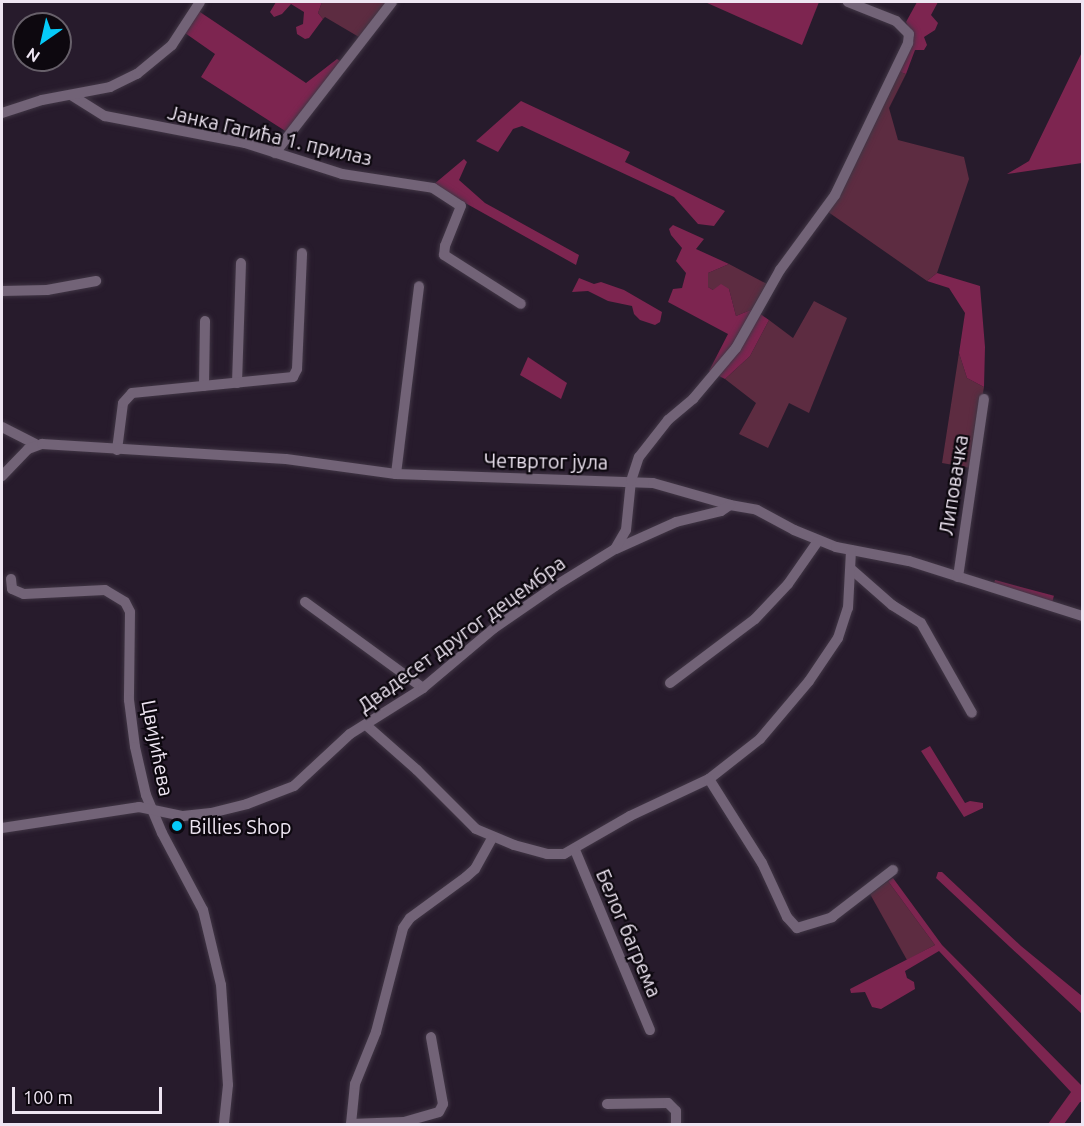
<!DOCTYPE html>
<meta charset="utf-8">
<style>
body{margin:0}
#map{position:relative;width:1084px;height:1126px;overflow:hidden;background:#271b2c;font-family:Ubuntu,sans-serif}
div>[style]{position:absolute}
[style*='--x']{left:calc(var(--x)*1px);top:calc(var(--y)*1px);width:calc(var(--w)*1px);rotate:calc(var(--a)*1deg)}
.green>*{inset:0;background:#5d2c41}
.forest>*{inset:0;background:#7d2550;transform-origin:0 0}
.roads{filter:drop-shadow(0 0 2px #413645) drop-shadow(0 0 2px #413645)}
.minor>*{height:10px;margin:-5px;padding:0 5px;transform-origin:5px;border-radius:5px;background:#726377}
.dots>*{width:16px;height:16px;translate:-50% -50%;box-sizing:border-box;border:3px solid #0d080f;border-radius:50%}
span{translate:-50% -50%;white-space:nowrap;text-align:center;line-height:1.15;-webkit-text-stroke:4.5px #0d080f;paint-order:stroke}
.street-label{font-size:20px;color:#eee5f2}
.poi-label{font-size:20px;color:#eee5f2}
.left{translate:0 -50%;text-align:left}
.frame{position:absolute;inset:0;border:3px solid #eee5f2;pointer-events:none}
.north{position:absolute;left:12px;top:12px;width:60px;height:60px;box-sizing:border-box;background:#0d080f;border:2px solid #67606a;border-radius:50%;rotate:214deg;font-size:16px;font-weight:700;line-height:24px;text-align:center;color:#eee5f2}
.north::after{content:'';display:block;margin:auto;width:21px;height:27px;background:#06cbf9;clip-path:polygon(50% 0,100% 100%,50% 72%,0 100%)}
.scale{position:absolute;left:12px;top:1087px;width:150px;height:27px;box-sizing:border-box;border:3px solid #eee5f2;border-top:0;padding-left:8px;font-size:18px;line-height:21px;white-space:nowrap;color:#eee5f2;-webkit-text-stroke:4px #0d080f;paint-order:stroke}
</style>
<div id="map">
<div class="green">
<div style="clip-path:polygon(322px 2px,397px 2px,364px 40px,325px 17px,323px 19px,318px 13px)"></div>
<div style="clip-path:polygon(897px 71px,906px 74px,889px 108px,898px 140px,964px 157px,969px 179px,937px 273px,927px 281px,821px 207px,832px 193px)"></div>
<div style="clip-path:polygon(729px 264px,767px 284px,753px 309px,736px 316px,729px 289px,713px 290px,708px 287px,708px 273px)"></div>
<div style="clip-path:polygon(814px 301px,847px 318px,809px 413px,789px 403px,768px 448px,739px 434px,756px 403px,725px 379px,750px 356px,769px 320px,793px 338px)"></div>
<div style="clip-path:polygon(959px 353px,967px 378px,984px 387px,970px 468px,942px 463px)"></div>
<div style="clip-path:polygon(888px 881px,935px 945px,907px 960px,870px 894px)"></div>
</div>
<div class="forest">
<div style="clip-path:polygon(276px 2px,322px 2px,318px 13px,323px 19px,309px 38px,305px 39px,297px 34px,296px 27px,303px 24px,304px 12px,291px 4px,282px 14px,274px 17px,270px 12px)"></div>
<div style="clip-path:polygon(705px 2px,819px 2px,802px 45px)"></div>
<div style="clip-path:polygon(917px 2px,938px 2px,931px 15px,938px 23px,935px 30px,924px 37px,927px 45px,924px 50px,915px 50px,906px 74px,897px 71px,911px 33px,906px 22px)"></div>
<div style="clip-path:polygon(197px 10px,306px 83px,337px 59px,345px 64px,290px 134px,201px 77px,215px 54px,185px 33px)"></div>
<div style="clip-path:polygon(1082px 52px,1082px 163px,1007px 174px,1029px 161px)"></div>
<div style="clip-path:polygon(521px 101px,630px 152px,625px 162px,725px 211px,714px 226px,698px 224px,674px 197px,522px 126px,513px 129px,498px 152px,476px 141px)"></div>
<div style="clip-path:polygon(464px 159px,467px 162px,459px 180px,485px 203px,579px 255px,576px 265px,433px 185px)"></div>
<div style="clip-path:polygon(673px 225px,704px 239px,696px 249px,729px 264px,708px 273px,708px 287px,713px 290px,721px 284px,729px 289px,736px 316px,753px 309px,769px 320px,750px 356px,725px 379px,709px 371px,728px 334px,668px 302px,673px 289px,682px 288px,686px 273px,676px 261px,682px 248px,671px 235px,669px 229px)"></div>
<div style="clip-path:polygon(937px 273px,980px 286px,985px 347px,984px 387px,967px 378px,959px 353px,965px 313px,949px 288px,927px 281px)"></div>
<div style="clip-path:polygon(579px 278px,594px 284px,601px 282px,624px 290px,662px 312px,660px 322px,655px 325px,640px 320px,634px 314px,632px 306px,608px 301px,588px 291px,572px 292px)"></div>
<div style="clip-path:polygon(528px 357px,567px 383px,561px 399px,520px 375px)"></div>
<div style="left:995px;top:580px;width:61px;height:6px;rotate:15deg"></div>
<div style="clip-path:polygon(930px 746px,965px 803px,970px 801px,983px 803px,983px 808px,964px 817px,921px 751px)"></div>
<div style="clip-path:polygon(938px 872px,942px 872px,1021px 946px,1082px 996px,1082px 1014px,936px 878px)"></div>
<div style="clip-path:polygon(893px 878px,942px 945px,1082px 1086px,1082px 1102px,1080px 1102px,1064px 1124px,1048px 1124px,1071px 1092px,939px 951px,905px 971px,907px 978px,914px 982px,915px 989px,881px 1009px,872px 1007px,865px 992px,851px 993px,850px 989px,935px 945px,888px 881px)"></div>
</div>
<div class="roads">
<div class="minor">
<div style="--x:71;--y:95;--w:40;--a:32"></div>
<div style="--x:105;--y:116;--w:143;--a:10.9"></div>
<div style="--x:245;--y:143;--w:102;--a:17.7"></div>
<div style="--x:342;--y:174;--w:92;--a:8.7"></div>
<div style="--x:433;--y:188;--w:33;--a:33"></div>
<div style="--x:461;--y:206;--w:43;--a:111.8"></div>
<div style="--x:445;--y:246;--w:9;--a:96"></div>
<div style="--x:444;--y:255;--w:91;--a:32.5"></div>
<div style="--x:2;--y:113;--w:42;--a:-18"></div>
<div style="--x:42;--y:100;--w:69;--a:-10.8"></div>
<div style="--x:110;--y:87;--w:30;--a:-26"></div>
<div style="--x:137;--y:74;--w:45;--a:-39.6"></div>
<div style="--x:172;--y:45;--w:51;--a:-56.9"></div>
<div style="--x:275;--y:153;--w:191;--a:-52.2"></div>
<div style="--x:2;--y:291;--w:45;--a:-1.3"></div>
<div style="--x:47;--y:290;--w:50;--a:-10.4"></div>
<div style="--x:237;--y:383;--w:120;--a:-88.1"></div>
<div style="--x:204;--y:386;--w:65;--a:-89.1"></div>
<div style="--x:2;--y:427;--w:37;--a:27"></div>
<div style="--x:117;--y:450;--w:47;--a:-82.7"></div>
<div style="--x:123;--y:403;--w:13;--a:-48"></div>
<div style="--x:132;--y:393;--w:162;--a:-5.7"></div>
<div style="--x:293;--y:377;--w:9;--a:-63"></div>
<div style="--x:297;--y:369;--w:116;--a:-87.5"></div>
<div style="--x:396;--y:474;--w:189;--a:-83"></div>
<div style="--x:2;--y:476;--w:37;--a:-46"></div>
<div style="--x:28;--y:449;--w:15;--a:-20"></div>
<div style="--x:42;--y:444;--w:244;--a:3.5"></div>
<div style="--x:286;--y:459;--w:111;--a:7.8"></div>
<div style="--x:396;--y:474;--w:257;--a:2"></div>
<div style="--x:653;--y:483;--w:80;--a:15.9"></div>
<div style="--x:730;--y:505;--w:27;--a:10"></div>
<div style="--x:757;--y:510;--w:42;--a:28.4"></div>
<div style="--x:794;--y:530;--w:45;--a:22"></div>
<div style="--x:836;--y:547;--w:74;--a:10.9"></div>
<div style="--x:909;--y:561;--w:182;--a:17.6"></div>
<div style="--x:616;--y:549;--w:66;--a:-24.2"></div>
<div style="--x:676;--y:522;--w:46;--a:-13.7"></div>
<div style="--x:721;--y:511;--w:11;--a:-34"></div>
<div style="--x:851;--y:569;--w:55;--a:41.3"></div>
<div style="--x:892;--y:605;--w:34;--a:32"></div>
<div style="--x:921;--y:623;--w:103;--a:60.5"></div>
<div style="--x:958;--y:577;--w:180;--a:-81.7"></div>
<div style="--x:11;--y:579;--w:10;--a:84"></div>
<div style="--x:12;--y:589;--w:13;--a:23"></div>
<div style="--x:24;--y:594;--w:81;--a:-2.8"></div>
<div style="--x:105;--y:590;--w:23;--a:31"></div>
<div style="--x:125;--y:602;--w:11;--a:63"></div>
<div style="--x:130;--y:612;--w:88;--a:90.7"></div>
<div style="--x:129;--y:700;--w:47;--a:82.7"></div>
<div style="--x:135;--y:747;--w:49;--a:77.1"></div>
<div style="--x:146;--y:795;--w:41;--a:67.2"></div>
<div style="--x:162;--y:833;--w:87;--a:62"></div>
<div style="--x:203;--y:910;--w:77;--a:76.5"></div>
<div style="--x:221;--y:985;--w:100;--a:86"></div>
<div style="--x:228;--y:1085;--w:39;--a:96"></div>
<div style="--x:305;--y:602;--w:146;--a:36.1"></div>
<div style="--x:670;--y:683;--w:106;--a:-37"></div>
<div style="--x:755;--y:619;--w:48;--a:-46.7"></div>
<div style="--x:788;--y:584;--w:52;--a:-55.1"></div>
<div style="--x:366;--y:725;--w:68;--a:41.4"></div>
<div style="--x:417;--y:770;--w:83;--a:45"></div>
<div style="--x:476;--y:829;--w:41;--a:22.8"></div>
<div style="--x:514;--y:845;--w:34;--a:15"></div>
<div style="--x:547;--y:854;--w:17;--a:0"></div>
<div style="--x:564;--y:854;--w:76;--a:-29.9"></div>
<div style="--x:630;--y:816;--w:87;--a:-25.1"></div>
<div style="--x:709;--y:779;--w:65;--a:-38.1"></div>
<div style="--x:760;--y:739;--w:76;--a:-49.8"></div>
<div style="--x:809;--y:681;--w:52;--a:-56"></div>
<div style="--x:838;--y:638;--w:32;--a:-72"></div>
<div style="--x:848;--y:608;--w:58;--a:-87"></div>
<div style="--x:709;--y:779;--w:99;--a:57.8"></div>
<div style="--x:762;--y:863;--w:60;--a:65.2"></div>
<div style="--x:787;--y:917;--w:15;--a:48"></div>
<div style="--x:797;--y:928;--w:37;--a:-17"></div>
<div style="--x:832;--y:917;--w:77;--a:-37.6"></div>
<div style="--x:2;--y:828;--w:139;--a:-8.7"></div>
<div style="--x:139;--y:807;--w:45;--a:11.6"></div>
<div style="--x:183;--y:816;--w:28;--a:-6"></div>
<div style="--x:211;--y:813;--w:37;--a:-14"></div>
<div style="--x:247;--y:804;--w:50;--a:-21"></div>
<div style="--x:294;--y:786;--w:76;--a:-42.9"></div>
<div style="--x:350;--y:734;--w:86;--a:-32.2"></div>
<div style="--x:423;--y:688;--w:92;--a:-40.1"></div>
<div style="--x:493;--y:629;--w:75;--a:-34.7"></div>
<div style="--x:555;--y:586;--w:70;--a:-31.7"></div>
<div style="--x:615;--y:549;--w:22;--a:-60"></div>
<div style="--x:626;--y:530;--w:49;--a:-84.2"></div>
<div style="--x:631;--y:481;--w:25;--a:-72"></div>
<div style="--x:639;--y:457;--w:47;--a:-51.9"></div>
<div style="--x:668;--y:420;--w:33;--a:-40"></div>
<div style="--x:693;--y:399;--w:67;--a:-49.9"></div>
<div style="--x:736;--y:348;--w:90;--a:-60.6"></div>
<div style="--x:780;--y:270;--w:93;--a:-53.7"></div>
<div style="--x:835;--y:195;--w:169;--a:-64.3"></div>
<div style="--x:908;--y:43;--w:9;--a:-84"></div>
<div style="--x:909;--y:34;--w:18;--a:-135"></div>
<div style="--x:896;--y:21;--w:52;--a:-158.4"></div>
<div style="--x:575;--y:850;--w:195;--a:67.4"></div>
<div style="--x:607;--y:1104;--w:61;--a:-0.9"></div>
<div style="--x:668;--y:1103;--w:11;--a:45"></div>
<div style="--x:676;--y:1111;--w:13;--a:90"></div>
<div style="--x:351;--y:1124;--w:40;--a:-84.3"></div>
<div style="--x:355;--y:1084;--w:56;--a:-68"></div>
<div style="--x:376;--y:1032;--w:107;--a:-75.4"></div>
<div style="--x:403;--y:928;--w:12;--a:-55"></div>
<div style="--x:410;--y:918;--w:69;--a:-36.2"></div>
<div style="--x:466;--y:877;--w:12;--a:-42"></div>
<div style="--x:475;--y:869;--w:35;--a:-61"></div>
<div style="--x:351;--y:1124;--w:53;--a:-2.2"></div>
<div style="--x:404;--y:1122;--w:36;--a:-16"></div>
<div style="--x:439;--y:1112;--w:9;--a:-63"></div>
<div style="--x:443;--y:1104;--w:68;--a:-100.2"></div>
</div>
</div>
<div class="dots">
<div style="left:177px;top:826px;background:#06cbf9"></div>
</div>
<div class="street-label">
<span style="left:270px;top:135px;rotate:13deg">Јанка Гагића 1. прилаз</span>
<span style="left:546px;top:461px;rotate:1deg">Четвртог јула</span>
<span style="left:953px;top:485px;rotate:-81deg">Липовачка</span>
<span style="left:461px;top:634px;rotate:-36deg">Двадесет другог децембра</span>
<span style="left:158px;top:748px;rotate:79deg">Цвијићева</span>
<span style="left:629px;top:933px;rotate:67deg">Белог багрема</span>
</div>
<div class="poi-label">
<span class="left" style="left:189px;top:826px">Billies Shop</span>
</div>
<div class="frame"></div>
<div class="north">N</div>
<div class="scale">100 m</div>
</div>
